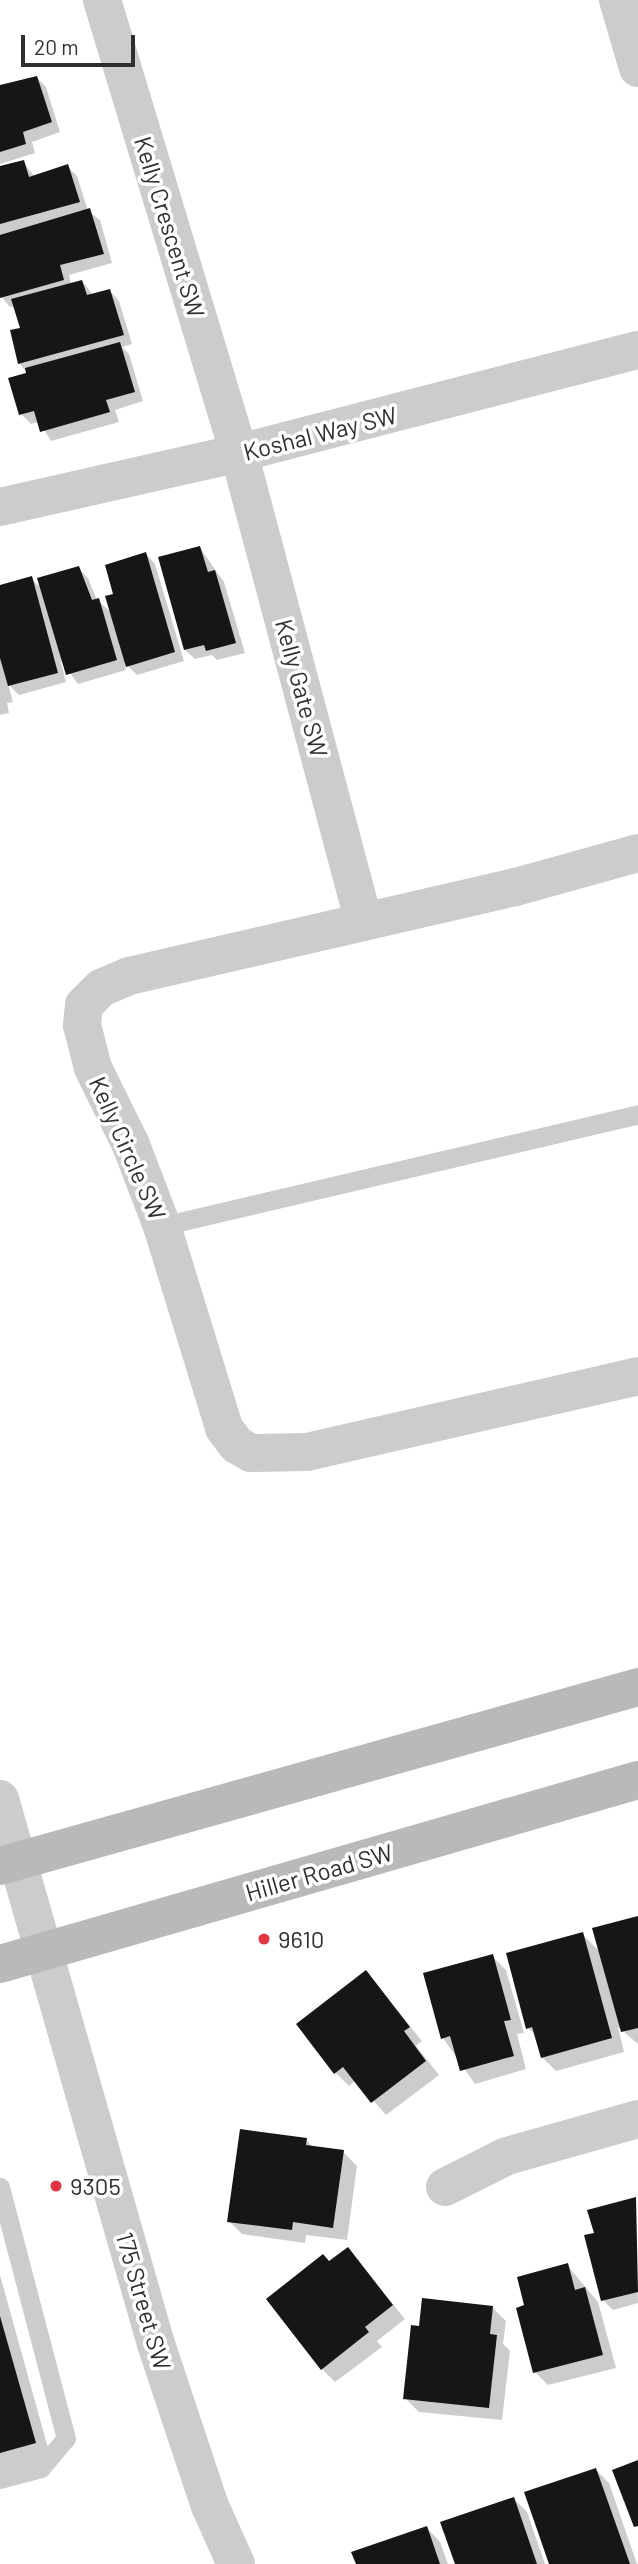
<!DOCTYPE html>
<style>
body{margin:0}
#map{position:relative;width:638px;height:2564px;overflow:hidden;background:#fff;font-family:Barlow,sans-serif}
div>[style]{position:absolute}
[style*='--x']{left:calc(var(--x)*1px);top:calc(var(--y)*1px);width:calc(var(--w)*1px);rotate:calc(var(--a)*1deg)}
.shadow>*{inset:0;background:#0003}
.building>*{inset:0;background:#161616}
.service>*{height:19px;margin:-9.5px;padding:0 9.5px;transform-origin:9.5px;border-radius:9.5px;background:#ccc}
.minor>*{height:38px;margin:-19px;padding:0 19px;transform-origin:19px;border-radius:19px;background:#ccc}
.tertiary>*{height:38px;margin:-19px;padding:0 19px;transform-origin:19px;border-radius:19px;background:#ccc}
.secondary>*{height:38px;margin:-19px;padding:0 19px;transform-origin:19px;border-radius:19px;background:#b9b9b9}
.dots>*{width:19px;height:19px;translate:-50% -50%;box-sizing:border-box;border:4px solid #fff;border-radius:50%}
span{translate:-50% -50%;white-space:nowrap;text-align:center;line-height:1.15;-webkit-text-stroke:7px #fff;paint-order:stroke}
.street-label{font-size:24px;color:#2f2f2f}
.poi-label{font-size:24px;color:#2f2f2f}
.left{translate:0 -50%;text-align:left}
.scale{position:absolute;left:21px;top:35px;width:114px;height:32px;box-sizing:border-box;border:4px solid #2f2f2f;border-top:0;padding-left:9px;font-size:21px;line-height:24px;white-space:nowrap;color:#2f2f2f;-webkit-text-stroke:5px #fff;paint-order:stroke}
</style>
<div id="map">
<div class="shadow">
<div style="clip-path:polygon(37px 78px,46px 87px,60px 132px,32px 142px,35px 153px,0 164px,0 87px)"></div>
<div style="clip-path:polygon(23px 162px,35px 177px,67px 166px,77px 176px,88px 211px,100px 220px,112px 263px,69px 275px,71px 284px,82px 281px,93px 295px,110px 291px,119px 301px,132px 344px,122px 347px,129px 354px,143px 401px,115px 410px,119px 422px,51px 441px,39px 422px,31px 424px,21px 414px,28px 374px,19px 363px,23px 329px,15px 306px,10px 307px,0 295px,0 168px)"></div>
<div style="clip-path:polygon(200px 548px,224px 582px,245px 653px,217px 660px,212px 655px,195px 659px,185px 650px)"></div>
<div style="clip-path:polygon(146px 554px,155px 564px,184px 661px,137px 675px,124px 662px,126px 670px,78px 684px,60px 659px,66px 682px,19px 695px,8px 684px,13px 702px,7px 703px,9px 713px,0 715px,0 587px,31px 578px,42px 589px,78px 568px,88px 578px,97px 600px,111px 612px,116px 595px)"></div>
<div style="clip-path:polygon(638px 1917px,638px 2044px,618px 2027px,624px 2052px,556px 2071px,542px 2057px,537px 2036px,528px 2028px,582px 1934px,600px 1952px)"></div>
<div style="clip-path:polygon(492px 1956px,506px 1970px,524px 2033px,517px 2034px,526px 2069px,475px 2084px,443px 2038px)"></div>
<div style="clip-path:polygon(366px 1972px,422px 2041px,416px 2046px,439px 2075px,386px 2115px,356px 2080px,349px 2086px,336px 2073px)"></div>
<div style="clip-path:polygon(306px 2140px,314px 2148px,343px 2152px,357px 2166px,347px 2240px,306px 2235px,305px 2243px,242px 2234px,229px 2221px)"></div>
<div style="clip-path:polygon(635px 2199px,638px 2303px,613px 2310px,603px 2300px,596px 2234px)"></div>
<div style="clip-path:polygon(348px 2249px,405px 2319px,377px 2341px,382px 2347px,335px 2382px,322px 2369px,330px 2263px)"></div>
<div style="clip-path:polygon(567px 2265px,598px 2302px,616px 2368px,548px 2385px,535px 2372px)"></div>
<div style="clip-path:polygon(0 2275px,51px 2459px,0 2473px)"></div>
<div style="clip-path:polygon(492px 2307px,506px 2321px,503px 2344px,510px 2351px,502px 2420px,419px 2412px,405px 2398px,421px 2328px)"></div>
<div style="clip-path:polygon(596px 2470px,609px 2483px,637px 2564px,551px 2564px)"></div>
<div style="clip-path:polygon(514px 2499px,527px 2512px,545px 2564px,457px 2564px)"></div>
<div style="clip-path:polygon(427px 2528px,440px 2542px,448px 2564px,357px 2564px)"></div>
</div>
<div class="building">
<div style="clip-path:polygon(37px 76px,52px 122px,23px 132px,26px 144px,0 152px,0 85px)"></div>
<div style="clip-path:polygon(24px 160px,29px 177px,68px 164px,80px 202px,0 224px,0 166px)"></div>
<div style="clip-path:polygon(90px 208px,104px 254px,60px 265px,64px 280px,0 298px,0 235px)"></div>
<div style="clip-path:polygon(82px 280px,87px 295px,110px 289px,124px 335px,18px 364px,10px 330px,20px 328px,11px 299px)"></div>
<div style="clip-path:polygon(120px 342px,135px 392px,106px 400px,110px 412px,40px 432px,34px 411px,19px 415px,8px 378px,26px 373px,25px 368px)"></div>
<div style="clip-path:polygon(200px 546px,208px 572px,215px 570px,236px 643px,206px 651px,204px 645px,184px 650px,158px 557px)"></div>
<div style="clip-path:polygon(146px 552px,175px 652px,126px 667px,105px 596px,113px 594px,105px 565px)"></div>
<div style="clip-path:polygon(79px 566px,92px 600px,99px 598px,117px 660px,66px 675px,37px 578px)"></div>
<div style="clip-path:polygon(32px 576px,58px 673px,8px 686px,0 658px,0 585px)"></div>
<div style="clip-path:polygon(638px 1916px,638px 2028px,621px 2032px,592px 1928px)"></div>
<div style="clip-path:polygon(583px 1932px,612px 2038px,541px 2058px,532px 2027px,526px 2029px,506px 1953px)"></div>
<div style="clip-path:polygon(493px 1954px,511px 2020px,504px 2021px,514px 2056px,460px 2071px,450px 2036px,441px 2039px,423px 1973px)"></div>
<div style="clip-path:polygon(366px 1970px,410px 2027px,404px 2031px,426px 2061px,371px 2103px,343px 2067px,334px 2074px,296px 2024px)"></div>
<div style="clip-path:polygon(240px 2129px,307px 2138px,306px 2145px,344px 2150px,333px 2228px,293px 2222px,292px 2230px,227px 2222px)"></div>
<div style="clip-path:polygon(636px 2197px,638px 2292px,601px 2301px,584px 2235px,594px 2233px,587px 2210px)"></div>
<div style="clip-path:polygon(348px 2247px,393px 2305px,365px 2327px,369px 2332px,321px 2370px,266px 2299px,323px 2254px,329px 2261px)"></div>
<div style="clip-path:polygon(568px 2263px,575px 2290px,585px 2287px,603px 2355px,533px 2373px,516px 2308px,524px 2305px,517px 2277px)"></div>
<div style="clip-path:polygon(422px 2298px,493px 2306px,490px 2334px,497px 2335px,489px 2408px,403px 2399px,411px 2325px,419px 2326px)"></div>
<div style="clip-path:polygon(0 2316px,36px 2443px,0 2453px)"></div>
<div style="clip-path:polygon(638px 2460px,638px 2526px,634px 2527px,612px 2470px)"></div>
<div style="clip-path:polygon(596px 2468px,630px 2564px,549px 2564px,524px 2492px)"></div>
<div style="clip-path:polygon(514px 2497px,537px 2564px,455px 2564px,440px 2522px)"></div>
<div style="clip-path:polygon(427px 2526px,440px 2564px,356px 2564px,351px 2552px)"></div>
</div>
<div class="service">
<div style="--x:162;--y:1226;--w:489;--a:-13.2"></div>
<div style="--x:0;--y:2187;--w:260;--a:75.3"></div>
<div style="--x:66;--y:2438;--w:39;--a:130"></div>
<div style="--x:41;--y:2468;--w:42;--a:165"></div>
</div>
<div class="minor">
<div style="--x:102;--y:0;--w:473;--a:73.2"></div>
<div style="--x:239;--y:453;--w:485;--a:75.1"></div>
<div style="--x:618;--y:0;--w:71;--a:73.6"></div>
<div style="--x:0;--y:507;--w:245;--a:-12.7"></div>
<div style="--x:239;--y:453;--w:412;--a:-14.5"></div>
<div style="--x:638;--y:853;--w:128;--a:164.5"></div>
<div style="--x:515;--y:887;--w:396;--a:167"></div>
<div style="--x:129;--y:976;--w:30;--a:157"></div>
<div style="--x:101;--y:988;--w:24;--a:135"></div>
<div style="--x:84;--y:1005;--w:20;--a:96"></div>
<div style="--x:82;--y:1025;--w:44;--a:75.7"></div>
<div style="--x:93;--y:1068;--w:86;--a:63.7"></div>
<div style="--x:131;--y:1145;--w:87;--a:69.1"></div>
<div style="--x:162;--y:1226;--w:211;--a:72.9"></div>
<div style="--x:224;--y:1428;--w:21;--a:53"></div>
<div style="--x:237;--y:1445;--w:16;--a:30"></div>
<div style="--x:251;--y:1453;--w:56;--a:-1"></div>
<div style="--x:307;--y:1452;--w:340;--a:-12.9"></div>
<div style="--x:445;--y:2187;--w:69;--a:-26.6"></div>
<div style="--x:507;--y:2156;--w:136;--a:-15.8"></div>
</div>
<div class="tertiary">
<div style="--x:0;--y:1799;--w:567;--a:74.03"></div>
<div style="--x:156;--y:2344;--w:171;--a:71.6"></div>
<div style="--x:210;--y:2506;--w:64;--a:65.9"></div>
</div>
<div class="secondary">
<div style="--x:0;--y:1866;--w:663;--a:-15.67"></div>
<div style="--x:0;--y:1964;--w:664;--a:-16.09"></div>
</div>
<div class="dots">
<div style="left:264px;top:1939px;background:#e13543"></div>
<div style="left:56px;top:2186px;background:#e13543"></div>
</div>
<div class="street-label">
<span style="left:170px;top:227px;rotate:73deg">Kelly Crescent SW</span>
<span style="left:320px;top:433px;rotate:-14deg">Koshal Way SW</span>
<span style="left:302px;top:688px;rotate:75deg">Kelly Gate SW</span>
<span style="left:128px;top:1148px;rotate:66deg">Kelly Circle SW</span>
<span style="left:319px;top:1872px;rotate:-16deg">Hiller Road SW</span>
<span style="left:144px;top:2301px;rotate:74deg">175 Street SW</span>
</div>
<div class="poi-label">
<span class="left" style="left:278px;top:1939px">9610</span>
<span class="left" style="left:70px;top:2186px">9305</span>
</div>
<div class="scale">20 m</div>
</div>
